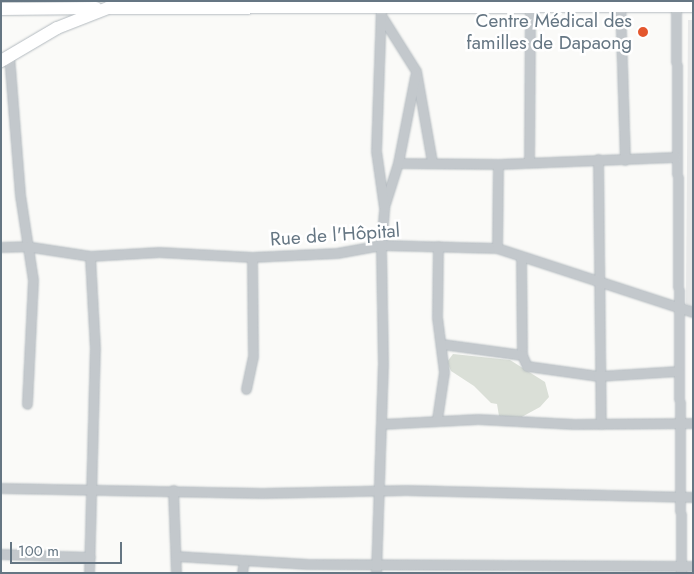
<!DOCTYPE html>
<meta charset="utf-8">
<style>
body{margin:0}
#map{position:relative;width:694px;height:574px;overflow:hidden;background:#fafaf8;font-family:Jost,sans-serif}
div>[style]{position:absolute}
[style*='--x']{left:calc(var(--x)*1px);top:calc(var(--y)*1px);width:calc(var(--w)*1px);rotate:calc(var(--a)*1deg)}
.built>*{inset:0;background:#e8e9e9}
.green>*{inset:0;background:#dadfd7}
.roads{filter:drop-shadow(0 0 1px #b3babf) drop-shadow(0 0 1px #b3babf)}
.minor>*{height:9px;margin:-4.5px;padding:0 4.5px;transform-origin:4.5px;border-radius:4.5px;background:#c3c8cc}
.secondary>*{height:12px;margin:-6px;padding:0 6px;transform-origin:6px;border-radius:6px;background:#fff}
.dots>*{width:14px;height:14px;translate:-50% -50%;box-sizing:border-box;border:2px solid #fff;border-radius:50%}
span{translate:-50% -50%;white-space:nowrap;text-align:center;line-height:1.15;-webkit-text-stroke:5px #fff;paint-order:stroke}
.poi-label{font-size:19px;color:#657683}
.right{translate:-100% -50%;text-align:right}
.street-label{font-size:19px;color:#657683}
.frame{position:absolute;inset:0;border:2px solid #657683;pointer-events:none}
.scale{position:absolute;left:10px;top:542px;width:112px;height:22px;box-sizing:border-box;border:2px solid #657683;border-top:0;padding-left:6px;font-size:15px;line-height:18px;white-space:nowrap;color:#657683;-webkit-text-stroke:4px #fff;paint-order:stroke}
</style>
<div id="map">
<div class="built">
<div style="clip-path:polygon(688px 20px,693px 20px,693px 308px,686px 304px)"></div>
</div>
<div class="green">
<div style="clip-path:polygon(453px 354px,510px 360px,545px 382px,549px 397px,540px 407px,518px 419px,499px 416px,497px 404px,491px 403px,474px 386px,451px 371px,447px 362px)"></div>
</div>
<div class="roads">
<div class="minor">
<div style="--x:620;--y:1;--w:159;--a:88.2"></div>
<div style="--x:676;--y:6;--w:567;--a:89.49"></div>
<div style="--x:382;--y:17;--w:64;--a:57.8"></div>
<div style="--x:416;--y:71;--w:92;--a:80"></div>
<div style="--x:9;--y:55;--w:140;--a:85.5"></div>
<div style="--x:20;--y:195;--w:86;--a:81.3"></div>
<div style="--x:33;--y:280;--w:124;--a:92.8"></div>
<div style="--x:598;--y:159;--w:265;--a:89.4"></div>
<div style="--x:529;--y:160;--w:154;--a:-89.6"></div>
<div style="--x:398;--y:163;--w:100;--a:0.6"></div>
<div style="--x:498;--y:164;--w:178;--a:-2.3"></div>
<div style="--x:385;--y:204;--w:43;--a:-72.4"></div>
<div style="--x:398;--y:163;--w:89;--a:-78.9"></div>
<div style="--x:1;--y:247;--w:24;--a:-2"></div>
<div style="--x:25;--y:246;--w:66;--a:8.7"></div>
<div style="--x:90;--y:256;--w:69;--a:-3.3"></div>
<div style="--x:159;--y:252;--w:93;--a:3.1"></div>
<div style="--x:252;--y:257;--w:85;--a:-2.7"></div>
<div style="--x:337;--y:253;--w:45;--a:-10.3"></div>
<div style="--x:381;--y:245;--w:116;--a:1.5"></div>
<div style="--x:497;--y:248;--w:206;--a:18.1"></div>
<div style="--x:497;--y:248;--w:84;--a:-89.3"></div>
<div style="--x:521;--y:258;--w:97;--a:89.4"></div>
<div style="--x:442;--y:344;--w:81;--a:7.8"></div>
<div style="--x:522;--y:355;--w:12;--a:66"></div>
<div style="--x:527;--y:366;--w:72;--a:8"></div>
<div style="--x:598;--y:376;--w:81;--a:-3.5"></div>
<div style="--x:246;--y:389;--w:34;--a:-78"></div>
<div style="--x:253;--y:356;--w:99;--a:-90.6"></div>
<div style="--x:437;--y:419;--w:48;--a:-81.5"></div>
<div style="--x:444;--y:372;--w:55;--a:-97.3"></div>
<div style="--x:437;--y:317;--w:71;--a:-89.2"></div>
<div style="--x:381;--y:424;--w:97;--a:-3"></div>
<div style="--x:478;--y:419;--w:96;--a:3"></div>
<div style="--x:574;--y:424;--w:119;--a:-0.5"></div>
<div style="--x:1;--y:488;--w:261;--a:1.1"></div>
<div style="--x:262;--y:493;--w:144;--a:-1.2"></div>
<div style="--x:406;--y:490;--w:287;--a:1.4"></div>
<div style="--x:173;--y:490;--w:83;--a:87.9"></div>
<div style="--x:1;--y:554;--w:89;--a:1.9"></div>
<div style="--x:176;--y:556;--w:132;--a:3.5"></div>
<div style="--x:308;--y:564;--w:385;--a:0.3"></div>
<div style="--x:89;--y:573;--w:224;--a:-88.5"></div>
<div style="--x:95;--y:349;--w:93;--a:-93.1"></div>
<div style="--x:242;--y:573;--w:13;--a:-81"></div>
<div style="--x:376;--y:573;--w:208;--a:-88.1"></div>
<div style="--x:383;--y:365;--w:120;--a:-91"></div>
<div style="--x:381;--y:245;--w:38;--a:-85"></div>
<div style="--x:384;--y:207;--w:57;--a:-98.1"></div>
<div style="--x:376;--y:151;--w:144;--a:-88"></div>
</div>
<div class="secondary">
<div style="--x:1;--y:9;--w:95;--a:-0.6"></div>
<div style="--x:1;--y:61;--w:65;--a:-30.5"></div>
<div style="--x:57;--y:28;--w:55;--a:-21.4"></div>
<div style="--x:108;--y:8;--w:585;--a:-0.2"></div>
</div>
</div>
<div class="dots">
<div style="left:643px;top:32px;background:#e4572e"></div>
</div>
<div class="poi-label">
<span class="right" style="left:632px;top:32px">Centre Médical des<br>familles de Dapaong</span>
</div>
<div class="street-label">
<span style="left:335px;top:235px;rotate:-4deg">Rue de l'Hôpital</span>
</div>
<div class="frame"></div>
<div class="scale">100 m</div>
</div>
